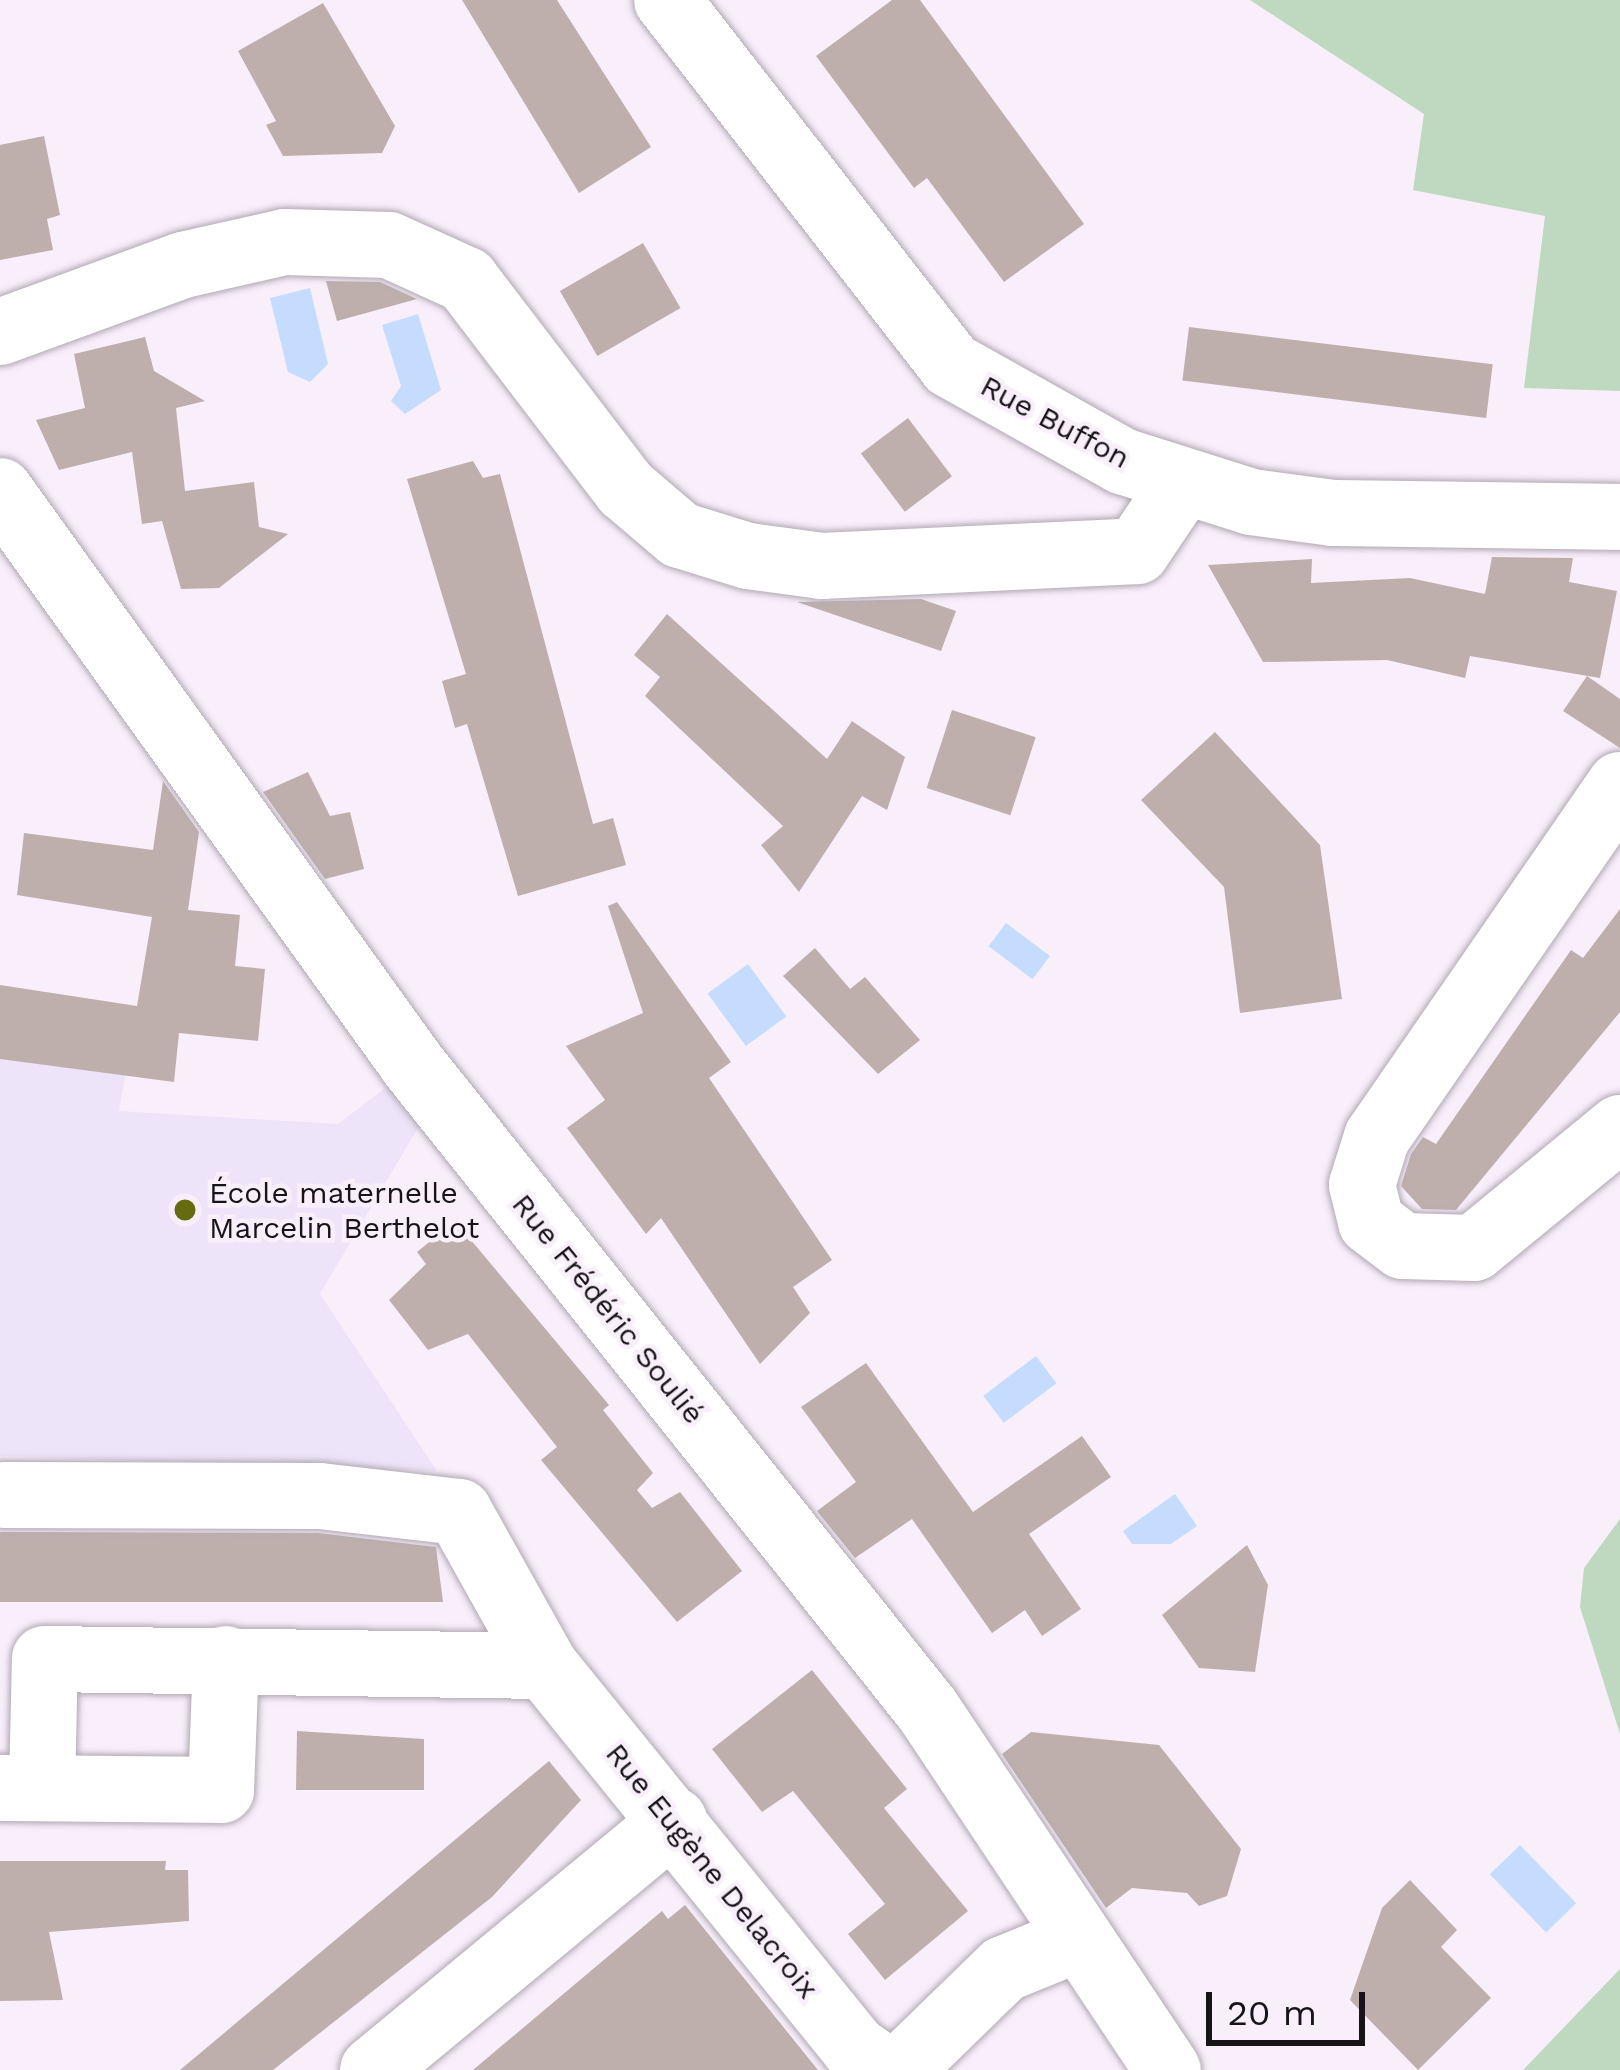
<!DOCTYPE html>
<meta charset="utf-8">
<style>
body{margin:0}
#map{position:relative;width:1620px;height:2070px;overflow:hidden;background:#f8effb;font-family:"Work Sans",sans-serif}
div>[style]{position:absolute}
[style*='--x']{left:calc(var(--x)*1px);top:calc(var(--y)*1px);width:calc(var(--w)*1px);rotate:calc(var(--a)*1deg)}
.education>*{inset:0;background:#ede4f9}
.green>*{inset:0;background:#bed9bf}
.water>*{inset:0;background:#c5dcff;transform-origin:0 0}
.building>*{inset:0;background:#beafad;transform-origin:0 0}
.roads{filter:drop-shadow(0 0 3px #b1a8b3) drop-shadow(0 0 3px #b1a8b3)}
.minor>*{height:66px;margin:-33px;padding:0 33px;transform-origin:33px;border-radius:33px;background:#fff}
.dots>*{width:33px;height:33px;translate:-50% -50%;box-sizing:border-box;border:6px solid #f8effb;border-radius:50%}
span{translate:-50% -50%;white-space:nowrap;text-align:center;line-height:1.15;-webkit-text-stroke:9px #f8effb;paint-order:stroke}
.street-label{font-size:30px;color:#171418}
.poi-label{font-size:30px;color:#171418}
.left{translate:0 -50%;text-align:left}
.scale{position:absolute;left:1206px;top:1992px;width:159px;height:54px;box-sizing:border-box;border:6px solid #171418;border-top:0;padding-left:15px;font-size:36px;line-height:42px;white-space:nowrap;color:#171418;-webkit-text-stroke:9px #f8effb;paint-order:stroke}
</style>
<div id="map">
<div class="education">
<div style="clip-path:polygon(0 985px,136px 1013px,119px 1111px,338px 1124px,388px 1086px,419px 1126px,320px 1294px,437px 1471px,0 1456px)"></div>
</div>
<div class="green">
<div style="clip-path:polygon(1250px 0,1620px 0,1620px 391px,1524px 388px,1545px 216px,1413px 190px,1424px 114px)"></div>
<div style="clip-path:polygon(1620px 1519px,1620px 1734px,1580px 1607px,1584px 1568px)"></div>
<div style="clip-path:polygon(1620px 1969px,1620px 2070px,1523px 2070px)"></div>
</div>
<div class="water">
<div style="clip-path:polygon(310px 288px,328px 364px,310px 382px,288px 372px,270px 298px)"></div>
<div style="clip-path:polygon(418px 314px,441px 390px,405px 414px,391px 401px,401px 386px,382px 325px)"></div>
<div style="left:1006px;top:923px;width:55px;height:29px;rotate:37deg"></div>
<div style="left:748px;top:964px;width:65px;height:50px;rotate:54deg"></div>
<div style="left:1036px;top:1356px;width:34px;height:66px;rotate:53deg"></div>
<div style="clip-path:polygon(1175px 1494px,1197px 1526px,1171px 1544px,1132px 1544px,1123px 1531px)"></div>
<div style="left:1520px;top:1845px;width:81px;height:42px;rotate:46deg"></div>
</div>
<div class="building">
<div style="clip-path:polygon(462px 0,557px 0,651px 147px,579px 193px)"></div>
<div style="clip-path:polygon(892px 0,920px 0,1084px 224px,1004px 282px,927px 178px,914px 188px,816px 56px)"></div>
<div style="clip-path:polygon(323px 3px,395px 126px,382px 153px,283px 156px,266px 125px,276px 121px,238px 51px)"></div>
<div style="clip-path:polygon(44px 136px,60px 215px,47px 219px,53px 250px,0 260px,0 145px)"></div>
<div style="left:643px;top:243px;width:75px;height:96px;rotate:60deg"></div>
<div style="clip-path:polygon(326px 281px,380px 282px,417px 299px,337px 321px)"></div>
<div style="left:1189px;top:327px;width:306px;height:54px;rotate:7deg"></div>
<div style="clip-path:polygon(145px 337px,154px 371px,205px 401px,176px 408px,185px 491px,254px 482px,259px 527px,288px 534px,219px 588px,181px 589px,162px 521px,142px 524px,132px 452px,59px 470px,36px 420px,85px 408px,74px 354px)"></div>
<div style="left:908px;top:418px;width:73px;height:59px;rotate:53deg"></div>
<div style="clip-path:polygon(473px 461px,483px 478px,500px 474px,593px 824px,613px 818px,626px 865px,518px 896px,467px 724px,455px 728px,442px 681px,466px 674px,407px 479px)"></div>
<div style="clip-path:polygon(1492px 557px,1573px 558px,1569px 582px,1617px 591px,1600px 678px,1470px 656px,1465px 678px,1387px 660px,1263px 662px,1208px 565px,1312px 559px,1311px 583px,1410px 578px,1485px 594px)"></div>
<div style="clip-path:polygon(921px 599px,956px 611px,941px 651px,797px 602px)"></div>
<div style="clip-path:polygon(667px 614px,827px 759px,852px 721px,905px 757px,887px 810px,862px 796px,799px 892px,761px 845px,783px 826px,645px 696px,660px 677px,634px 655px)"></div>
<div style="clip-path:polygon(1587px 676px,1620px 699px,1620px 748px,1563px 711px)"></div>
<div style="left:952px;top:710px;width:88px;height:82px;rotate:18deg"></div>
<div style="clip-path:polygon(1215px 732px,1320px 845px,1342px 999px,1240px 1013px,1224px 887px,1141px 800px)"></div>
<div style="clip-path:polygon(308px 772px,330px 816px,350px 812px,364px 869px,325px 879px,263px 792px)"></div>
<div style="clip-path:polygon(163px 781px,199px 832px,188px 910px,240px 915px,235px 966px,265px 969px,258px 1041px,179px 1033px,174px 1082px,0 1059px,0 985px,137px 1006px,152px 917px,17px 895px,24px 833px,153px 850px)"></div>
<div style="clip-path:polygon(617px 902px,731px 1062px,709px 1078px,832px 1260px,793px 1287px,810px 1313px,760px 1364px,661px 1218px,646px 1234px,567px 1128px,605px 1100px,566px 1046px,643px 1013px,608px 906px)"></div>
<div style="clip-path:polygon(1620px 909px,1620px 1012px,1456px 1210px,1422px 1209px,1401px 1186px,1411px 1154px,1423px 1137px,1436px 1144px,1571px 950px,1583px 958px)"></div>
<div style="clip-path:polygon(815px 948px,850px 989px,865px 977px,920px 1040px,878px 1074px,783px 976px)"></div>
<div style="clip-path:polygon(455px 1221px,609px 1405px,603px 1410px,653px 1473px,637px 1490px,652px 1508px,680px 1492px,742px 1571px,677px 1622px,541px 1460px,557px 1447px,468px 1334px,428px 1350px,389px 1300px,426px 1264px,417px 1252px)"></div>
<div style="clip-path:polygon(866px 1363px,973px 1512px,1082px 1436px,1111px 1477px,1029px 1534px,1081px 1609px,1042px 1636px,1025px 1610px,992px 1633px,912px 1519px,855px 1558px,817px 1511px,856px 1482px,801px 1407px)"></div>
<div style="clip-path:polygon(0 1532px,318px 1533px,436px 1547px,443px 1602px,0 1602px)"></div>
<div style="clip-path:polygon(1247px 1545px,1268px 1585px,1255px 1672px,1199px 1668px,1162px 1615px)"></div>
<div style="clip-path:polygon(812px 1670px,907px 1789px,884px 1808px,968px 1911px,885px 1980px,848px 1934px,885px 1904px,793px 1791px,762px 1812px,712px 1749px)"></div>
<div style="clip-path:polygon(297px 1731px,424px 1739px,424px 1790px,296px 1790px)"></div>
<div style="clip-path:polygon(1031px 1732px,1159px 1745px,1241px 1849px,1227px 1896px,1199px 1906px,1187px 1893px,1132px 1888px,1106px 1908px,1002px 1754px)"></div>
<div style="clip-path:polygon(549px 1761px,581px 1800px,492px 1897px,273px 2070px,180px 2070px)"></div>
<div style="clip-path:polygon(0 1861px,166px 1861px,165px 1870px,188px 1870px,189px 1921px,49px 1932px,63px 2000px,0 2001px)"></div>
<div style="clip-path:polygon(1410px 1880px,1457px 1930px,1441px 1947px,1491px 1998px,1418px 2070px,1350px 2000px,1382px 1908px)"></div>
<div style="clip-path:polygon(685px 1905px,818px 2070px,473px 2070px,662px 1911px,668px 1919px)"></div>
</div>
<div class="roads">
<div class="minor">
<div style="--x:667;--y:0;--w:462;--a:52.1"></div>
<div style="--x:951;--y:365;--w:196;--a:29.3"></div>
<div style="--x:1122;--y:461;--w:135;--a:17.6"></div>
<div style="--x:1251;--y:502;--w:83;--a:7.6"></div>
<div style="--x:1333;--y:513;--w:287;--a:0.8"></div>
<div style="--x:0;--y:332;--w:195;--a:-20.1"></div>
<div style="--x:183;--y:265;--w:105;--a:-12.7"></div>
<div style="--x:285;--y:242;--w:104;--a:1.7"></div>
<div style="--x:389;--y:245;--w:85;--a:24.4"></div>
<div style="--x:466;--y:280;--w:263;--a:52.6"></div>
<div style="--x:626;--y:489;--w:71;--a:40.4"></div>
<div style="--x:680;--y:535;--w:71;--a:17.2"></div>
<div style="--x:748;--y:556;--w:75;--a:7.7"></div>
<div style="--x:822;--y:566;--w:315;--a:-2.7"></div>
<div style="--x:1137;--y:551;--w:81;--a:-56.1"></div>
<div style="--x:0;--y:491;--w:707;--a:54.26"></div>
<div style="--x:413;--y:1065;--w:824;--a:51.41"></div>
<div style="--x:927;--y:1709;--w:434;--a:56.3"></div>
<div style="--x:1620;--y:785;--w:428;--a:124.6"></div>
<div style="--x:1377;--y:1137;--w:50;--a:107.4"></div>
<div style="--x:1362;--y:1185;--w:38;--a:76"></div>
<div style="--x:1371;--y:1222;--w:40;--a:37"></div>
<div style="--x:1403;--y:1246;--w:71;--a:1.6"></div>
<div style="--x:1474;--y:1248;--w:189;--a:-39.4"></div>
<div style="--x:4;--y:1495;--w:316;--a:0.2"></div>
<div style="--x:320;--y:1496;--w:140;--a:6.6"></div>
<div style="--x:459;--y:1512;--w:176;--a:60.8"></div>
<div style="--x:545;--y:1666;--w:491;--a:51"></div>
<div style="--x:854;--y:2048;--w:39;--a:35"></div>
<div style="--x:0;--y:1788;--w:221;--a:0.5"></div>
<div style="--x:221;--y:1790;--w:131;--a:-87.8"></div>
<div style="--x:42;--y:1788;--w:129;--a:-88.7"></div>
<div style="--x:45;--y:1659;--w:500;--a:0.8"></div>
<div style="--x:373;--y:2070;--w:391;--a:-39.6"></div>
<div style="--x:900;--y:2070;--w:145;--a:-44.2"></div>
<div style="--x:1004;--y:1969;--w:77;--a:-22.2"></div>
</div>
</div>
<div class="dots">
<div style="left:185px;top:1210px;background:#666b0e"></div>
</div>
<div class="street-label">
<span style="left:1055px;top:422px;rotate:28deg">Rue Buffon</span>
<span style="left:608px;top:1309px;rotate:51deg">Rue Frédéric Soulié</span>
<span style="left:712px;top:1871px;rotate:51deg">Rue Eugène Delacroix</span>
</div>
<div class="poi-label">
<span class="left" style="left:209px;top:1210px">École maternelle<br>Marcelin Berthelot</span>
</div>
<div class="scale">20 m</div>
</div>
